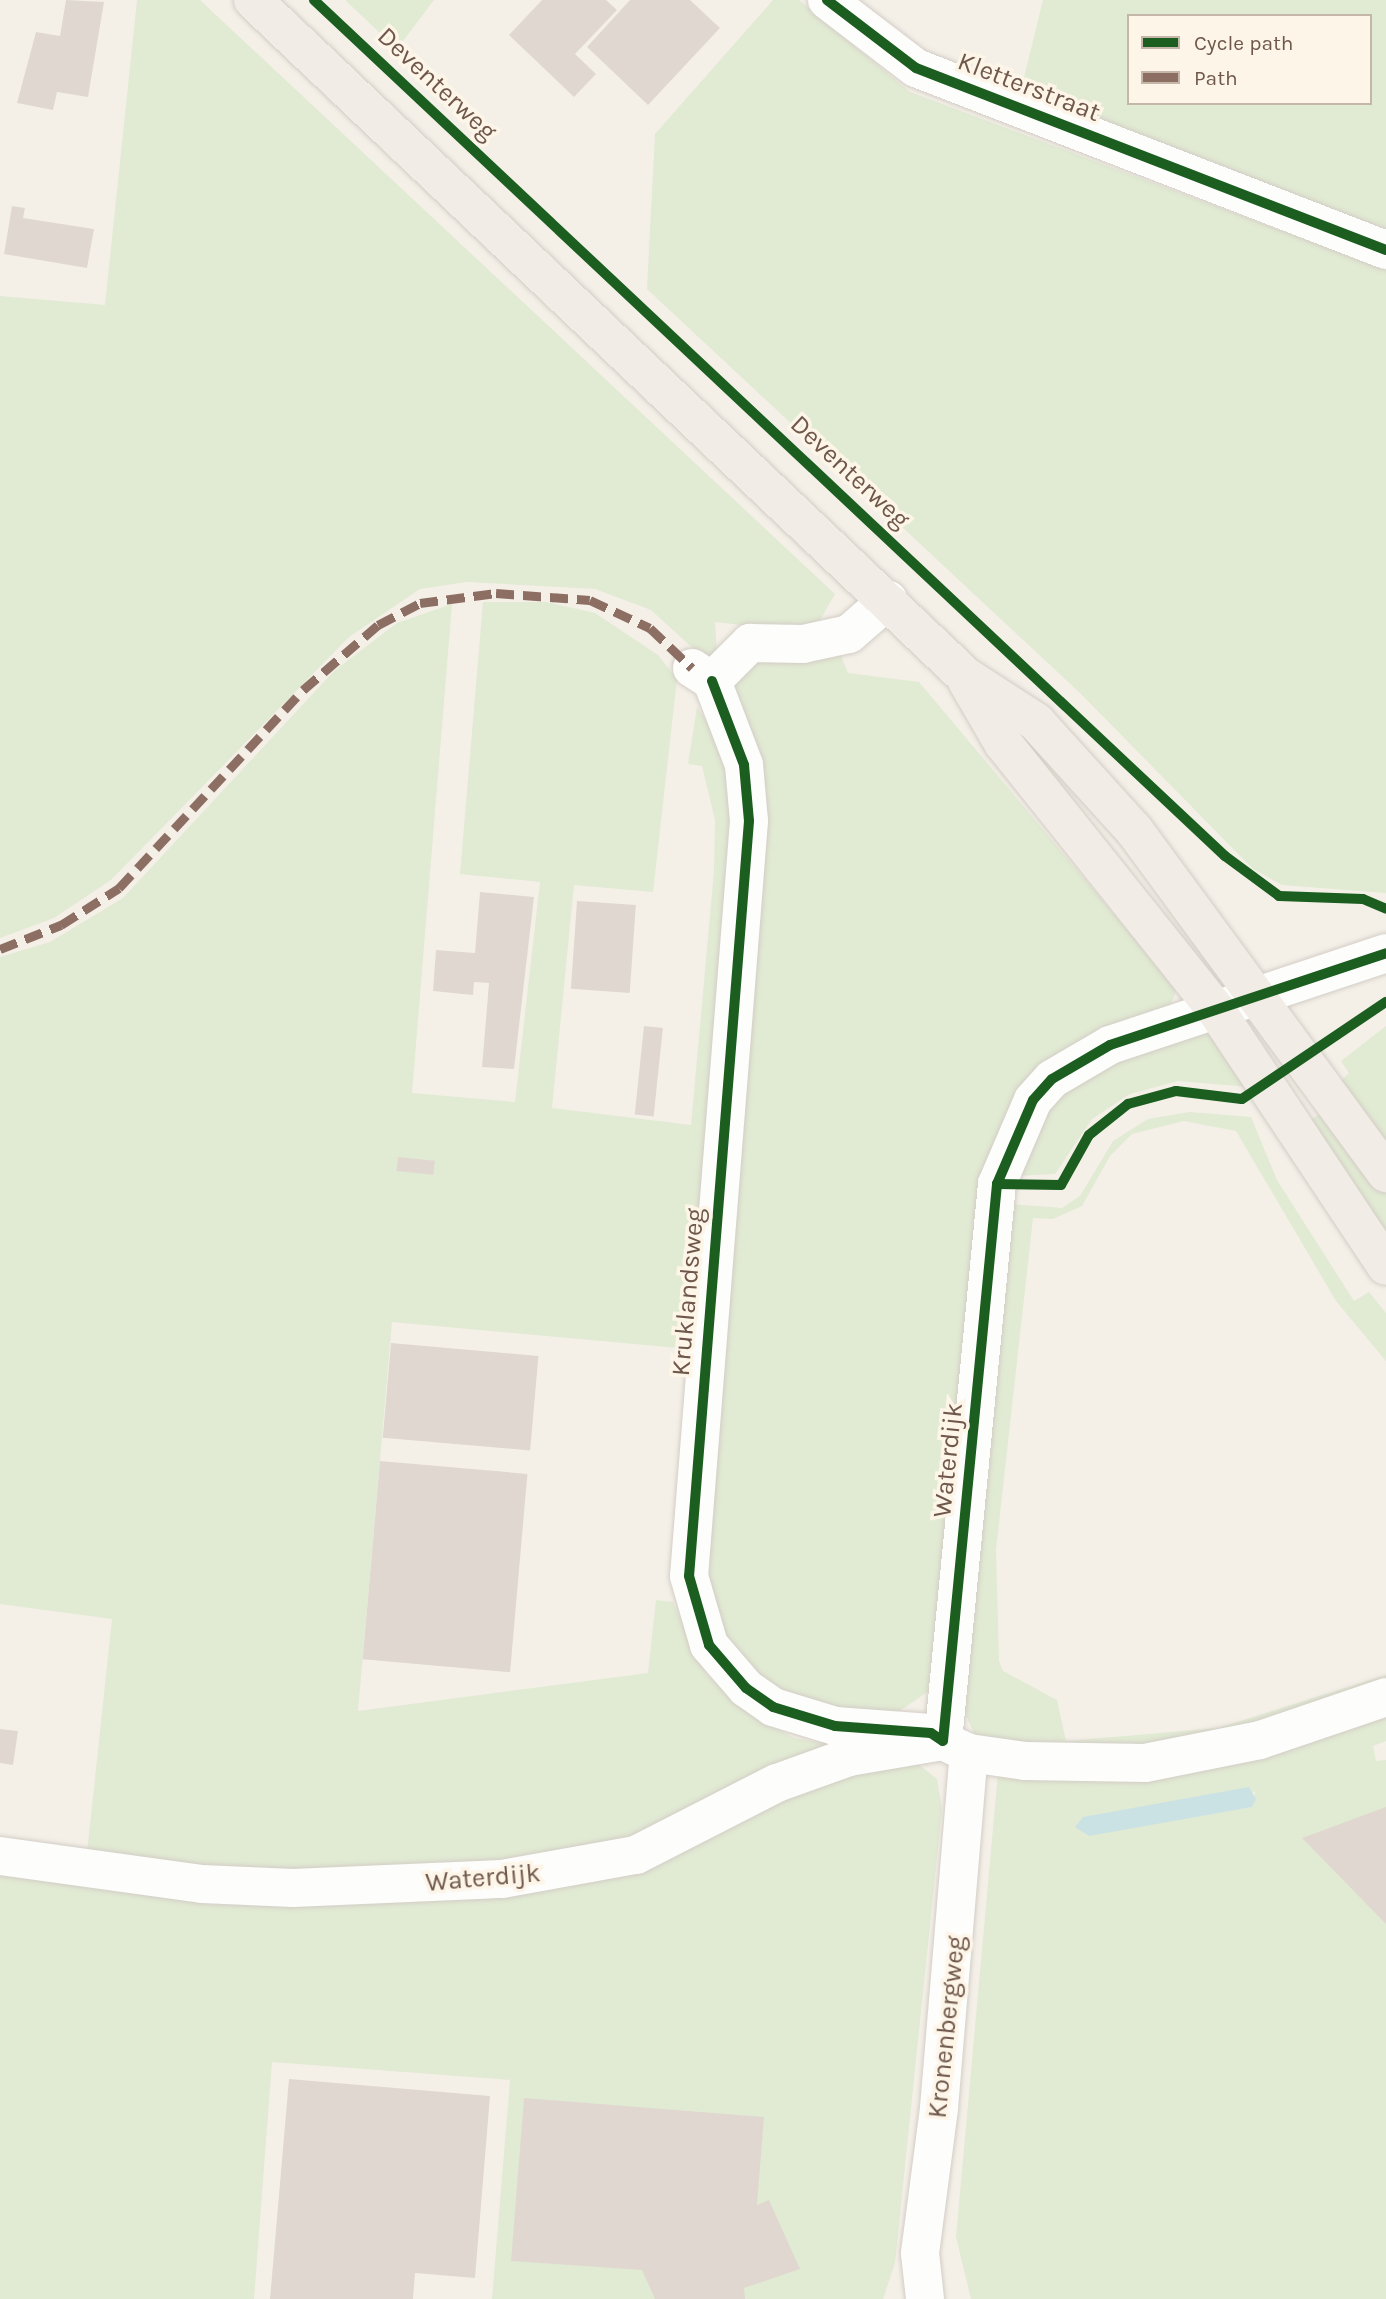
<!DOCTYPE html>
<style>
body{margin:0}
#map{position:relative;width:1386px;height:2299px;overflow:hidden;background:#f4f0e8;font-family:Karla,sans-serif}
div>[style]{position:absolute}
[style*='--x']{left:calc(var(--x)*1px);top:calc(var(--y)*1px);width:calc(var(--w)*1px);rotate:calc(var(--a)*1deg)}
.green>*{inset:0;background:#e1ead3}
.water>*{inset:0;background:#cbe2e4}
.building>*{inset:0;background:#e0d8d0;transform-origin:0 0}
.roads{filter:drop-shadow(0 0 2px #d3cdc6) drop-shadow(0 0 2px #d3cdc6)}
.street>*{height:38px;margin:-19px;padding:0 19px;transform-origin:19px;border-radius:19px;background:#fdfdfc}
.primary>*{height:38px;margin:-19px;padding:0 19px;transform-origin:19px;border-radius:19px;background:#f1ece5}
.quiet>*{height:9px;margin-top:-4.5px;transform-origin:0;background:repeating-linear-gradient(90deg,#8d6e63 0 18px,transparent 0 27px)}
.cycleway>*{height:10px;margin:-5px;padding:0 5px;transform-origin:5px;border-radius:5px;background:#1b5e20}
span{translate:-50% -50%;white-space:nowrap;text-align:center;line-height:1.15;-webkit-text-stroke:7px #fdf5e8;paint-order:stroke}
.street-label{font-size:26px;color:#6f584b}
.legend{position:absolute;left:1127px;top:14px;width:245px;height:91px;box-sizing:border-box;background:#fdf5e8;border:2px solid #c4b6a9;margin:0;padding:9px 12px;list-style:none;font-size:21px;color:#6f584b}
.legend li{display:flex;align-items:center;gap:14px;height:35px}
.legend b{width:35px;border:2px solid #c4b6a9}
</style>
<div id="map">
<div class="green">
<div style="clip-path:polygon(137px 0,200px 0,835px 594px,819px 622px,797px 631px,715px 622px,717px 657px,709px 663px,651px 610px,595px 589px,467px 582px,420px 589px,349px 637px,111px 880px,54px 918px,0 938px,0 296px,105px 305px)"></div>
<div style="clip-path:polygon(345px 0,434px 0,397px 49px)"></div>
<div style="clip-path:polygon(773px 0,799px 0,910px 92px,1386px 270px,1386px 893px,1282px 885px,1253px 869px,1080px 693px,647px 289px,655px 134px)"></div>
<div style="clip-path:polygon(evenodd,1043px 0,1386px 0,1386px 230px,1021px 90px,1043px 0,1129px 16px,1370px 16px,1370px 103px,1129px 103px,1129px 16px)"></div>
<div style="clip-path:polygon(483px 602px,546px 602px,595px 613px,658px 655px,677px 679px,653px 892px,574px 885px,552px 1108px,691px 1125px,714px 871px,715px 820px,702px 766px,688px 764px,697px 707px,719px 740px,733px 791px,690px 1349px,392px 1322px,358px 1711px,648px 1673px,656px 1600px,673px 1602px,706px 1674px,748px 1713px,794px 1738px,839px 1746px,631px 1847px,340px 1879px,87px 1853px,112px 1619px,0 1604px,0 957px,50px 942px,123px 898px,334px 671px,397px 623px,452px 604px,412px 1093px,515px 1102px,540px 882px,460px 874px)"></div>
<div style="clip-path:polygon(751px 655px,811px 661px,841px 656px,848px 673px,919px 682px,1177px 989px,1170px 1006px,1017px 1104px,929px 1691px,898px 1712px,837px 1708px,782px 1691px,758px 1676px,726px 1636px,707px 1575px,753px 990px,731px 689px)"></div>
<div style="clip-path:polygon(1386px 1026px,1386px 1145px,1339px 1083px,1349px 1073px,1341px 1061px)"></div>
<div style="clip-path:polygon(1207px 1031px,1249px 1087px,1178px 1081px,1130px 1094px,1092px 1119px,1055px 1174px,1016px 1176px,1021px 1153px,1060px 1094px,1098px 1066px)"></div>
<div style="clip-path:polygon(1325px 1110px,1386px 1191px,1386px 1244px,1307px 1123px)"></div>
<div style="clip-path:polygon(1190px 1112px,1251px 1117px,1277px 1180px,1354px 1301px,1369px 1292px,1386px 1313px,1386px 1361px,1336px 1301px,1236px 1131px,1184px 1121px,1132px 1134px,1110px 1156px,1082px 1206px,1053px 1219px,1033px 1218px,996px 1550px,999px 1661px,1003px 1671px,1057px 1700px,1066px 1741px,1218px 1728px,1386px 1675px,1386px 1688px,1280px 1726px,1113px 1756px,975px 1735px,962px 1707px,1011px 1204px,1062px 1208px,1080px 1196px,1113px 1141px,1148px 1119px)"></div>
<div style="clip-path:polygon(evenodd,1386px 1706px,1386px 1741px,1373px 1746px,1376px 1761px,1386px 1760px,1386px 2299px,971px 2299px,956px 2237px,998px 1773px,1386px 1706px,1255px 1792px,1251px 1807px,1082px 1836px,1255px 1792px)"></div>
<div style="clip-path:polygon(913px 1760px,937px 1779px,942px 1809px,895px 2263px,883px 2299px,492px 2299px,510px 2080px,272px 2062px,254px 2299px,0 2299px,0 1864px,542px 1885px,802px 1780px)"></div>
</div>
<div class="water">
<div style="clip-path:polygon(1249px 1787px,1256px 1799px,1252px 1807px,1089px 1836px,1075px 1827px,1083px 1817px)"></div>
</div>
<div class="building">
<div style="clip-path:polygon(66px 0,104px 2px,88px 97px,57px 92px,53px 110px,17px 103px,36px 32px,60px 36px)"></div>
<div style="clip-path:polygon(542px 0,606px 0,617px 10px,575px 54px,596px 74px,574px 97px,509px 35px)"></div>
<div style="clip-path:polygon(630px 0,690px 0,720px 28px,648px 105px,587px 47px)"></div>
<div style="clip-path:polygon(12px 206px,25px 208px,23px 218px,94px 229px,87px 268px,4px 254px)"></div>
<div style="clip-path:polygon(480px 892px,534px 897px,514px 1069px,482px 1067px,489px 983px,474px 982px,473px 995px,433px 991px,436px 950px,475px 953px)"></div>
<div style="left:577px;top:901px;width:59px;height:88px;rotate:4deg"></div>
<div style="left:644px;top:1026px;width:19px;height:89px;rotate:6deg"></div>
<div style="left:398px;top:1157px;width:37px;height:14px;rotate:6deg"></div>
<div style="left:391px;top:1343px;width:148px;height:95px;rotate:5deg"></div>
<div style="left:380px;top:1461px;width:148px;height:199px;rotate:5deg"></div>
<div style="clip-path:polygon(0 1729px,18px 1731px,13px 1765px,0 1763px)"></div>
<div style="clip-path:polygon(1386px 1807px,1386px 1924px,1302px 1838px)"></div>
<div style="clip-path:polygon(289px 2079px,490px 2096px,475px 2278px,415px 2273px,413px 2299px,270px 2299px)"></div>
<div style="clip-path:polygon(524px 2098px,764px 2117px,757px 2205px,769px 2200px,800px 2269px,744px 2288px,745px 2299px,655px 2299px,642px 2270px,511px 2261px)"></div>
</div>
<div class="roads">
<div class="street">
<div style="--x:827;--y:0;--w:112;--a:37.4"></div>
<div style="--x:916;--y:68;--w:504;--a:21.17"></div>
<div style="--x:692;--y:668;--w:24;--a:33"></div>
<div style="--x:712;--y:681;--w:54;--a:-45"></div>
<div style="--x:750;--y:643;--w:53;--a:1.1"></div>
<div style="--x:803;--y:644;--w:47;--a:-12.3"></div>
<div style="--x:849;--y:634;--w:52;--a:-41.1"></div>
<div style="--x:712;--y:681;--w:90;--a:69.1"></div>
<div style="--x:744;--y:765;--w:56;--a:84.9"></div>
<div style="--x:749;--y:821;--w:757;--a:94.54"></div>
<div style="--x:689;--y:1576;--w:72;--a:73.8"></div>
<div style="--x:709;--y:1645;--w:57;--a:49.3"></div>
<div style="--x:746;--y:1688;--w:33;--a:35"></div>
<div style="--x:773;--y:1707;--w:65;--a:17"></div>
<div style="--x:835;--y:1726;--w:96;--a:4.2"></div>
<div style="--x:931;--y:1733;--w:14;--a:34"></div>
<div style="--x:943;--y:1741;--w:560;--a:-84.46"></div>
<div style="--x:997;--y:1184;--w:91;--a:-66.8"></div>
<div style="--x:1033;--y:1100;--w:28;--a:-48"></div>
<div style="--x:1052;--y:1079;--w:67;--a:-30.4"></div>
<div style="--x:1110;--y:1045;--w:291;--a:-18.4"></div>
<div style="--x:0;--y:1856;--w:204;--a:7.9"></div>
<div style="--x:202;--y:1884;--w:91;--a:2.5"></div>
<div style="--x:293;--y:1888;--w:209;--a:-2.5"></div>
<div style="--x:502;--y:1879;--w:136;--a:-10.2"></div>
<div style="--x:636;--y:1855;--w:158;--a:-27.1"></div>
<div style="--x:777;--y:1783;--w:77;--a:-19.9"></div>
<div style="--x:849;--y:1757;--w:95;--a:-9.7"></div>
<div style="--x:943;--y:1741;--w:29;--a:25"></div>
<div style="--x:969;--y:1753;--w:57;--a:8.1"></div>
<div style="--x:1025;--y:1761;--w:120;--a:1"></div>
<div style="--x:1145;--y:1763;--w:117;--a:-11.3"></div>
<div style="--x:1260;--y:1740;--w:133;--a:-18.8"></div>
<div style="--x:925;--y:2299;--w:46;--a:-96.2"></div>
<div style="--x:920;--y:2253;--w:146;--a:-82.5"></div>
<div style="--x:939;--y:2108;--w:356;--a:-85.2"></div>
</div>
<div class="primary">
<div style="--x:253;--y:0;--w:982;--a:43.51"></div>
<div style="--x:965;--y:676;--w:85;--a:32.9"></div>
<div style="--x:1036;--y:722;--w:146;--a:47.8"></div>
<div style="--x:1134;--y:830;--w:426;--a:53.7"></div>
<div style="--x:967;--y:681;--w:72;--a:59.9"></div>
<div style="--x:1003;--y:743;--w:342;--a:51.4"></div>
<div style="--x:1216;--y:1010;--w:307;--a:56.4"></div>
</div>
</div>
<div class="quiet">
<div style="--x:0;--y:949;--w:66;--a:-21.5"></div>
<div style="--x:61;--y:925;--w:69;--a:-32.5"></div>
<div style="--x:119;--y:888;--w:270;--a:-47.1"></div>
<div style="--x:303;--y:690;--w:99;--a:-40.9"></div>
<div style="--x:378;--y:625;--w:47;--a:-27.6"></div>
<div style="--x:420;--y:603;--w:77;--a:-7.5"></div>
<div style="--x:496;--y:593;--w:94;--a:4.3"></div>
<div style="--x:590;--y:600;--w:66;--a:25"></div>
<div style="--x:650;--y:628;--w:58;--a:43.6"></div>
</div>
<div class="cycleway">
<div style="--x:314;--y:0;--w:1250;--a:43.22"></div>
<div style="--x:1225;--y:856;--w:67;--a:36.5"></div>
<div style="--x:1279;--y:896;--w:84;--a:2"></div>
<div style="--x:1363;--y:899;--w:25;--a:23"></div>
<div style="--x:827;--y:0;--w:112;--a:37.4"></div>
<div style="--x:916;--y:68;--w:504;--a:21.17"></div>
<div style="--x:712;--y:681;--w:90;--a:69.1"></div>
<div style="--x:744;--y:765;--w:56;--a:84.9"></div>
<div style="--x:749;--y:821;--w:757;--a:94.54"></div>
<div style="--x:689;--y:1576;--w:72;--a:73.8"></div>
<div style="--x:709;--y:1645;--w:57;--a:49.3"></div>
<div style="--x:746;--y:1688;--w:33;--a:35"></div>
<div style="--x:773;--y:1707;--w:65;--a:17"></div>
<div style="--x:835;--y:1726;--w:96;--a:4.2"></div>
<div style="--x:931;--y:1733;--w:14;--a:34"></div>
<div style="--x:943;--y:1741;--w:560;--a:-84.46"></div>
<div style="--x:997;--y:1184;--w:91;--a:-66.8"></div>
<div style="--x:1033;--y:1100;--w:28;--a:-48"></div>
<div style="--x:1052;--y:1079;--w:67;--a:-30.4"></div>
<div style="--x:1110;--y:1045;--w:291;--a:-18.4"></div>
<div style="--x:997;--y:1184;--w:64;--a:0.9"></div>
<div style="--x:1061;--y:1185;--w:57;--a:-60.8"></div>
<div style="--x:1089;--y:1135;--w:50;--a:-38.5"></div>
<div style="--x:1128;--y:1104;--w:50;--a:-15.2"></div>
<div style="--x:1176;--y:1091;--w:66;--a:6.9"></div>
<div style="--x:1242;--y:1099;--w:174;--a:-34"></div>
</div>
<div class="street-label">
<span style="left:437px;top:84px;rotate:43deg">Deventerweg</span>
<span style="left:1029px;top:87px;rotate:21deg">Kletterstraat</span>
<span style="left:850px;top:472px;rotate:43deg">Deventerweg</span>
<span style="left:688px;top:1292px;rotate:-85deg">Kruklandsweg</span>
<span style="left:948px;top:1460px;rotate:-84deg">Waterdijk</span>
<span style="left:483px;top:1878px;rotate:-5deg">Waterdijk</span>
<span style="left:947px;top:2027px;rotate:-84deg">Kronenbergweg</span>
</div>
<ul class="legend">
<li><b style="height:9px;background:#1b5e20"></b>Cycle path</li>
<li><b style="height:9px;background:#8d6e63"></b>Path</li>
</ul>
</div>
